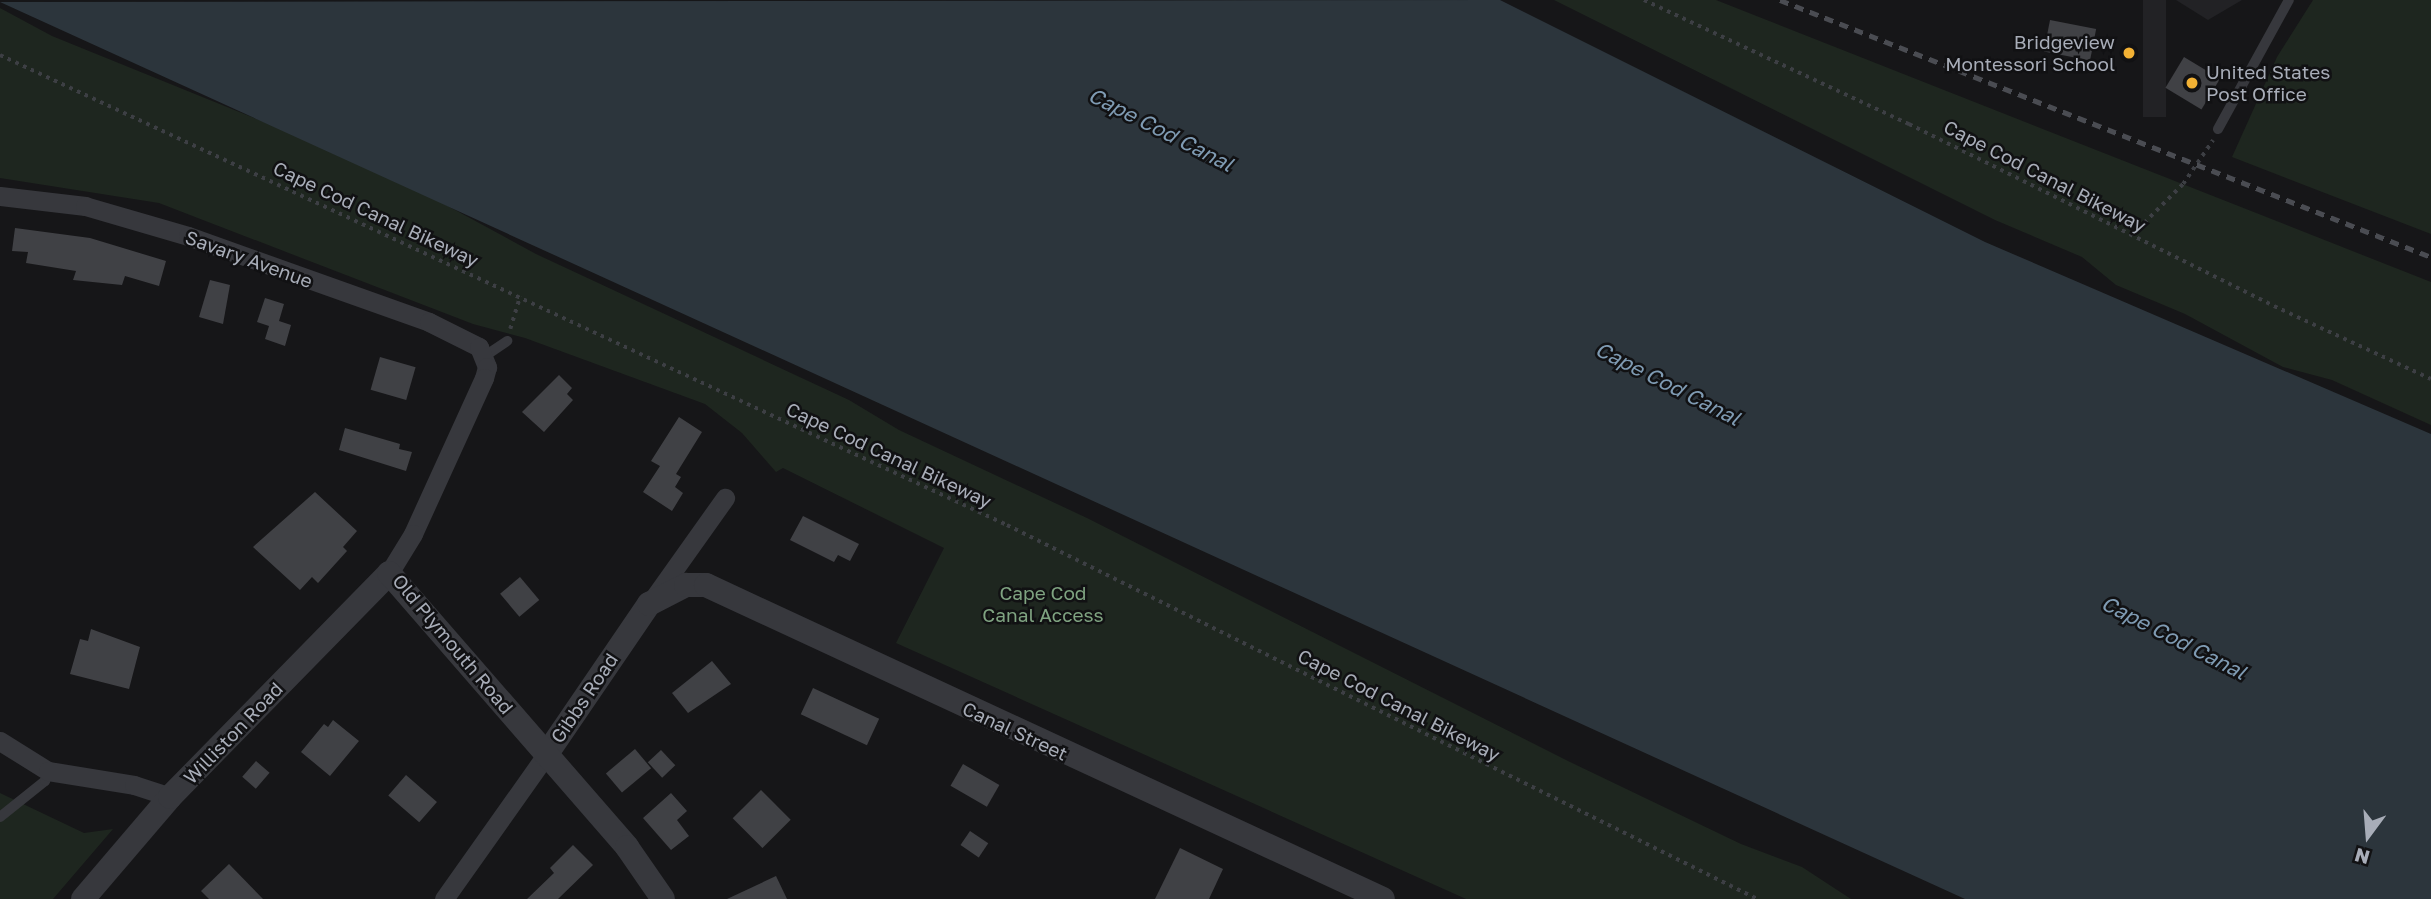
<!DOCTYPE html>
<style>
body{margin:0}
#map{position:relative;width:2431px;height:899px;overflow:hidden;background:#161618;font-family:"Golos Text",sans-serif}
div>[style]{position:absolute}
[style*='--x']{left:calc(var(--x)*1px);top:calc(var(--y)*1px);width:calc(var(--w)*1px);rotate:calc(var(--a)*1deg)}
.built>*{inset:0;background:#222225;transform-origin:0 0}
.green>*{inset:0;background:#1e261f}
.water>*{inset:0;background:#2c353c}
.building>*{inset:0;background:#404145;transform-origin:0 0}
.path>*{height:3.5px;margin-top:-1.75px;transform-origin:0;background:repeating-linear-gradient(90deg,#3d3f44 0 3.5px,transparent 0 8.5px)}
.service>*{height:10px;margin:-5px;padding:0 5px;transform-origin:5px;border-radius:5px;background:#37383d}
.minor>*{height:19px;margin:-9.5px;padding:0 9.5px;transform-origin:9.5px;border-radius:9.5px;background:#37383d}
.tertiary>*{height:24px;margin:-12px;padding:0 12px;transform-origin:12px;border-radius:12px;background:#37383d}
.rail>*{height:5px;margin-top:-2.5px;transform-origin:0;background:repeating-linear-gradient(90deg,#4a4c52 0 9px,transparent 0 16px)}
.dots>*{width:19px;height:19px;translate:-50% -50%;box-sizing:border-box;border:4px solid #111113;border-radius:50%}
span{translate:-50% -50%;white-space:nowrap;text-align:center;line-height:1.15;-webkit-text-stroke:5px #111113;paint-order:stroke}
.poi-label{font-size:19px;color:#a8adb8}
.right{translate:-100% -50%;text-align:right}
.left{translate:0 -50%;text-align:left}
.street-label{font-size:19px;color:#a8adb8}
.park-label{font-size:19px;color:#7fa381}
.water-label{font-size:21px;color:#7f9bb3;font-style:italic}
.north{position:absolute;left:2333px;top:801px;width:70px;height:70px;-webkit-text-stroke:5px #111113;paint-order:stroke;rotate:196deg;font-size:19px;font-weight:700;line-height:28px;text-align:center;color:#a8adb8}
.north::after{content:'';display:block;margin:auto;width:24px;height:32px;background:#a8adb8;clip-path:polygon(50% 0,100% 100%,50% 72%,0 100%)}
</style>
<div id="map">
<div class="built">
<div style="left:2143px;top:0;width:23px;height:117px"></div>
<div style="clip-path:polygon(2176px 0,2242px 0,2208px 20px)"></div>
</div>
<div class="green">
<div style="clip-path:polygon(1554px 0,1716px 0,2431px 282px,2431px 425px,2332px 380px,2283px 367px,2185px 314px,2116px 285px,2082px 257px,1995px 220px)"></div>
<div style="clip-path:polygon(2313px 0,2431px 0,2431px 234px,2232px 157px,2277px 57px)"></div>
<div style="clip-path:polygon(0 8px,52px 36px,296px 135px,433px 198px,536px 254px,849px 400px,899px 430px,1087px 518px,1568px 761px,1741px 844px,1802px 867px,1851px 899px,1466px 899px,896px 643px,944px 548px,783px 468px,776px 472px,742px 433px,705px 404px,525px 338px,473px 324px,159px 203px,0 178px)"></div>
<div style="clip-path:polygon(0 793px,84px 833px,113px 829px,53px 899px,0 899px)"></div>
</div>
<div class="water">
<div style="clip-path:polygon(1500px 0,1985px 242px,2431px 434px,2431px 899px,1965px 899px,0 2px)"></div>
</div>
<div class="building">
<div style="left:2050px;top:20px;width:47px;height:32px;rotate:11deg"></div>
<div style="left:2184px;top:57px;width:42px;height:36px;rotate:31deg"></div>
<div style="clip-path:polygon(15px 228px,90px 238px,166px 261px,159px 286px,125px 276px,122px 285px,73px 280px,76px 271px,26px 263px,28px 252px,12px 251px)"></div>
<div style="clip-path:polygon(210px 280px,230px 285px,223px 324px,199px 317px)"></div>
<div style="clip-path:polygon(265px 298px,284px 304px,279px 321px,291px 325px,285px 346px,265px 339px,269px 326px,257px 322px)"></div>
<div style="left:380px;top:357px;width:37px;height:34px;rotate:16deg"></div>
<div style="clip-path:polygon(559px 375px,572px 388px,567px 394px,573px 400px,544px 432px,522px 412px)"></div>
<div style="clip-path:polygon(679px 417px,702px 432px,676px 474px,681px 477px,675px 487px,683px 493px,672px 511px,643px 492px,660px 466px,651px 461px)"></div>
<div style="clip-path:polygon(345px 428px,400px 444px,399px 449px,412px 452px,406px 471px,339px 450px)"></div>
<div style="clip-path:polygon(315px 492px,357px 531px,343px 547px,347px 551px,318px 583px,312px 577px,300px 590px,253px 547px)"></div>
<div style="clip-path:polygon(803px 516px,859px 544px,850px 561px,838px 555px,834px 562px,790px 540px)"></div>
<div style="left:520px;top:577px;width:30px;height:26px;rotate:50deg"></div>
<div style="clip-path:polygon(91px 629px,140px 647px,129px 689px,70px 674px,80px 639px,88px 641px)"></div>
<div style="clip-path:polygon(712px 661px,731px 684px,688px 713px,672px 693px)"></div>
<div style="left:813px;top:688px;width:73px;height:29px;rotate:25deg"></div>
<div style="clip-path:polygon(333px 720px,359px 741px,330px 776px,301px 752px,324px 724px,328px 727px)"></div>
<div style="left:635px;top:749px;width:25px;height:38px;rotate:50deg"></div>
<div style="left:661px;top:750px;width:21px;height:18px;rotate:47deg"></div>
<div style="left:256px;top:761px;width:18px;height:21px;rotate:41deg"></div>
<div style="left:963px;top:764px;width:42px;height:25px;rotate:30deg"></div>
<div style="left:406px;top:775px;width:41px;height:27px;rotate:41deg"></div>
<div style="left:761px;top:790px;width:42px;height:40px;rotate:45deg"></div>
<div style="clip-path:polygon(671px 793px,687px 811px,677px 820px,689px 836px,671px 850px,643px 818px)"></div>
<div style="left:970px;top:831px;width:22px;height:17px;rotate:34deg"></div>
<div style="clip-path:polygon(573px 845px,593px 865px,558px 899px,527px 899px,554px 873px,550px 868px)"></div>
<div style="clip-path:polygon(1180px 848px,1223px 869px,1209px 899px,1155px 899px)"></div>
<div style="clip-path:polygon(229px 864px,263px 899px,209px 899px,201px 891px)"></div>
<div style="clip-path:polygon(776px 876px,787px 899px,727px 899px)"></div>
</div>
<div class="path">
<div style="--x:1644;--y:0;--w:293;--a:25.1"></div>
<div style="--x:1909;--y:124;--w:408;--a:26.5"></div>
<div style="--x:2274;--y:306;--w:173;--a:24.9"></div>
<div style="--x:0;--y:55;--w:1111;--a:25.02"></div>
<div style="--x:1007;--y:525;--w:838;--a:26.5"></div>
<div style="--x:2132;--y:235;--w:72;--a:-45"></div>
<div style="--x:2183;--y:184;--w:53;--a:-55.7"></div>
<div style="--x:510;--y:329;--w:34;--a:-73"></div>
</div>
<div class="service">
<div style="--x:2218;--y:129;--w:147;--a:-61.2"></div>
<div style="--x:485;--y:356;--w:27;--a:-34"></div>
<div style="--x:0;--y:817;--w:58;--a:-38.7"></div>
<div style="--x:45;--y:781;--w:10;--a:-73"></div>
</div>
<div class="minor">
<div style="--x:0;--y:196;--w:86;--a:6.7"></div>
<div style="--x:85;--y:206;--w:107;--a:16.2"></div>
<div style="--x:188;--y:236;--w:256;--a:19.6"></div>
<div style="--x:429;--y:322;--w:56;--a:26.6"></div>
<div style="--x:479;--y:347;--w:22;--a:68"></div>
<div style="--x:487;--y:367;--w:11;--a:105"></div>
<div style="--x:484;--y:378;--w:171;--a:114.5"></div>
<div style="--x:413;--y:534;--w:46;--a:121.6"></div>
<div style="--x:651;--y:602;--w:128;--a:-54.6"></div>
<div style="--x:0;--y:741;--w:57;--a:32"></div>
<div style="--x:48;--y:771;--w:87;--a:9.2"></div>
<div style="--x:134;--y:785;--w:38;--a:18"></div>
<div style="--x:444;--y:899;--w:176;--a:-54.7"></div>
</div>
<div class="tertiary">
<div style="--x:546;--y:755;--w:183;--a:-55.7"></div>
<div style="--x:649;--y:604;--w:42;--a:-27.2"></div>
<div style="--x:686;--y:585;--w:20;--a:0"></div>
<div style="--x:706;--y:585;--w:746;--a:24.88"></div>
<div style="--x:83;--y:899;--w:134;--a:-49.5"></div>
<div style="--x:170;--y:797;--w:313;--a:-45.6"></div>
<div style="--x:389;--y:573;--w:363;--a:49"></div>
<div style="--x:627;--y:847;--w:63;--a:55.3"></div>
</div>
<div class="rail">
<div style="--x:1780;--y:0;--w:700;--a:21.54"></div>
</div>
<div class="dots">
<div style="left:2129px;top:53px;background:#f2b134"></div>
<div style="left:2192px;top:83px;background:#f2b134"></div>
</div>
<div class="poi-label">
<span class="right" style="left:2115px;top:53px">Bridgeview<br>Montessori School</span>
<span class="left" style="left:2206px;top:83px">United States<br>Post Office</span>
</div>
<div class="street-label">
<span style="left:2045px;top:176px;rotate:27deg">Cape Cod Canal Bikeway</span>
<span style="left:376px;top:214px;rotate:25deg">Cape Cod Canal Bikeway</span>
<span style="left:249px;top:259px;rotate:20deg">Savary Avenue</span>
<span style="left:889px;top:455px;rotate:25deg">Cape Cod Canal Bikeway</span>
<span style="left:453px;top:644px;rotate:50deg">Old Plymouth Road</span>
<span style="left:584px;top:698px;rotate:-56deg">Gibbs Road</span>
<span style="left:1399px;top:705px;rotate:27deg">Cape Cod Canal Bikeway</span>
<span style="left:1015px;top:731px;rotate:25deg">Canal Street</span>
<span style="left:233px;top:733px;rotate:-46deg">Williston Road</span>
</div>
<div class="park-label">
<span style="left:1043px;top:604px">Cape Cod<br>Canal Access</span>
</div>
<div class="water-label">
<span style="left:1161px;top:129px;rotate:27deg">Cape Cod Canal</span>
<span style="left:1668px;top:383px;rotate:27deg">Cape Cod Canal</span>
<span style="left:2174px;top:637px;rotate:27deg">Cape Cod Canal</span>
</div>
<div class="north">N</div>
</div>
